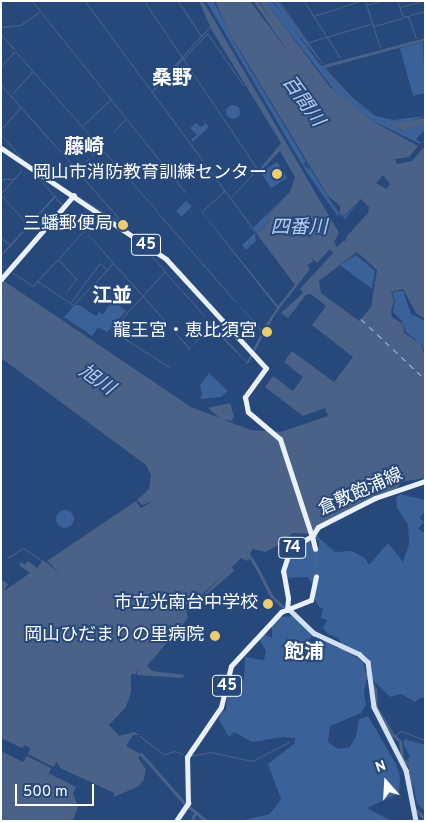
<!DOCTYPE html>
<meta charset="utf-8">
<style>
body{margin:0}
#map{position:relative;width:426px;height:822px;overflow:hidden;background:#26487b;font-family:Overpass,"Noto Sans JP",sans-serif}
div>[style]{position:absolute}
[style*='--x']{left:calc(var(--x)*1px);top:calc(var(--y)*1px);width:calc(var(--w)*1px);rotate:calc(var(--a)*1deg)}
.green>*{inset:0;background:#3a6198;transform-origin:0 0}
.round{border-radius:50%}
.water>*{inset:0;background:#4a6287}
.stream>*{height:1px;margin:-0.5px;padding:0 0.5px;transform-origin:0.5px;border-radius:0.5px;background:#4a6287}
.river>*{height:3px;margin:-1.5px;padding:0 1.5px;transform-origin:1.5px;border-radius:1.5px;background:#4a6287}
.ferry>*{height:1px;margin-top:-0.5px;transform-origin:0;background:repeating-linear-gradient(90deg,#b6ccec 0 6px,transparent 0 11px)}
.primary-tunnel>*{height:5px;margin-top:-2.5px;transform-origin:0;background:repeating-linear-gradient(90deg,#47638f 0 5px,transparent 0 7.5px)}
.secondary>*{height:4.5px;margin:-2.25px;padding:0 2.25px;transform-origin:2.25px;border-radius:2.25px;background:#d3e0f4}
.primary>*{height:5px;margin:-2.5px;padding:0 2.5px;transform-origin:2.5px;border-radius:2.5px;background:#eaf1fc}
.primary-bridge>*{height:5px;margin:-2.5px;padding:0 2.5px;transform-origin:2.5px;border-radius:2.5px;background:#eaf1fc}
.dots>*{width:14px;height:14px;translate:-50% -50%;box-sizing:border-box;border:2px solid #26487b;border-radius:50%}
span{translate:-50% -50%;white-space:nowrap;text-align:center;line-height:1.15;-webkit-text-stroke:4px #26487b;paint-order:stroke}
.shield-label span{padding:1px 4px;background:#26487b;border:1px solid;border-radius:4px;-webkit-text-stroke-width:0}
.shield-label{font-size:16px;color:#fff;font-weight:700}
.poi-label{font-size:18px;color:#fff}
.right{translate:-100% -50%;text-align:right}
.street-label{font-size:18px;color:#fff}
.water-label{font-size:19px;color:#b6ccec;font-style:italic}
.quarter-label{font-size:20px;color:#fff;font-weight:700}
.frame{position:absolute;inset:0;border:2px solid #fff;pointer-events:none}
.north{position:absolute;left:361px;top:757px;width:50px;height:50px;-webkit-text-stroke:4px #26487b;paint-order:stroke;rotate:341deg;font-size:14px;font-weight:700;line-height:20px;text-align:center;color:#fff}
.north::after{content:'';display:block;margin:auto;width:18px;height:22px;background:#fff;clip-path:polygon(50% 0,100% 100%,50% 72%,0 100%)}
.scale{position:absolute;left:15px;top:784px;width:79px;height:22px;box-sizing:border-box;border:2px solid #fff;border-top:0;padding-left:6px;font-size:15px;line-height:18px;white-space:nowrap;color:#fff;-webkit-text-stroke:4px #26487b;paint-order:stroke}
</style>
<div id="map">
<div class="green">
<div style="clip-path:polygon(206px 1px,213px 1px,216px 6px,238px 49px,306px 162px,303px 164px,310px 171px,306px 162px,335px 208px,344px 217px,359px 202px,345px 219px,337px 212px,339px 218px,306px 171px)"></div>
<div style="clip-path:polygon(265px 1px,272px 1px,319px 63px,362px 107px,373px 115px,393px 120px,425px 116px,409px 122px,386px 121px,403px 131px,425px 124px,425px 130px,416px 139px,422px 145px,375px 122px,338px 95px)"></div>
<div style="clip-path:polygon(273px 1px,278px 1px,322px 63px,288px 23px)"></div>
<div style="clip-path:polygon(423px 42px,425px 93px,413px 96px,400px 48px)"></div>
<div class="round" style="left:226px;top:105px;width:14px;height:14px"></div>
<div style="clip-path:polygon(203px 120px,209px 127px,193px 142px,191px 139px,197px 135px,190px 128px,196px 123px,201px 127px,205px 124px)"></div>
<div style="left:277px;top:162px;width:19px;height:19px;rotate:58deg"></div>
<div style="clip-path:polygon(290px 192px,267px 217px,269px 220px,258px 233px,253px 228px)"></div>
<div style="left:186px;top:201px;width:8px;height:14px;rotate:45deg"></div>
<div style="clip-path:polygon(255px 233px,256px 241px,246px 250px,242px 245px)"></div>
<div style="clip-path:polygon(356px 255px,375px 271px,372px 289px,340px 265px)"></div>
<div style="clip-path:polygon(397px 291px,403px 291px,411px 314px,425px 321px,425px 355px,422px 345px,406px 332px,402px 321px,393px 312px,395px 300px,392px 293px)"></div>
<div style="clip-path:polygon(112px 301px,125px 312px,107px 332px,98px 327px,92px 336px,64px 317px,75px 305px,79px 305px,96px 316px,99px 312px,103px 314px)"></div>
<div style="clip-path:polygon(209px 373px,228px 391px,221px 397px,200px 399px,202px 394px,200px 385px)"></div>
<div style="clip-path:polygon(400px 494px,425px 500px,425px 511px,420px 518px,424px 522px,418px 529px,425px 533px,425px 700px,422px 697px,415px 702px,401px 694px,390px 697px,370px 677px,371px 667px,366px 657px,343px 646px,338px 638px,328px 634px,323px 628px,327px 620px,321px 618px,323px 609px,318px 606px,314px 597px,316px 590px,308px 577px,285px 578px,290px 553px,311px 539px,319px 548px,319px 541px,314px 539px,316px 535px,335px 552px,352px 551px,365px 558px,369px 565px,388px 543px,403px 562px,409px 544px,408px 524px,397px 508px,396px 498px)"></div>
<div class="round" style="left:56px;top:510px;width:18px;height:18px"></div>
<div style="clip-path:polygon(294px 616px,312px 635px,307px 644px,312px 650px,316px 647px,314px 640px,319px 643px,321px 639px,363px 661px,367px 678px,364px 692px,366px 705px,361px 713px,330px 726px,328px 742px,338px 749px,350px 747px,356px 736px,359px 719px,368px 716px,396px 764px,400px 777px,399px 793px,367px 808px,391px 821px,240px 821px,270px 814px,281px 799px,268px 764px,295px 743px,295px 738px,283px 737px,252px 742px,234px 732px,229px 737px,219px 720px,221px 711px,226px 711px,227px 698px,234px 687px,244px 680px,245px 657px,264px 660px,266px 651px,260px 640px,265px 634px,272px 638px,272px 625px,279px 617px)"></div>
<div style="clip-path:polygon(405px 739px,425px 745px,425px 811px,417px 803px,408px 759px,410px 757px,403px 743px)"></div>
</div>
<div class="water">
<div style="clip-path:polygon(evenodd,199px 1px,203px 1px,339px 233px,334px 242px,337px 247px,344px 240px,346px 242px,346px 236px,350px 240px,347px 236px,368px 213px,369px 207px,361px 199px,344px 216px,340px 213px,340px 206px,328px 196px,231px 36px,215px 1px,250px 1px,290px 54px,253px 1px,258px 1px,274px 23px,259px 1px,265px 1px,330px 87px,374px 122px,418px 146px,409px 157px,395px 159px,397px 164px,412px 161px,425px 146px,425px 319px,416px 313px,403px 289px,391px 292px,394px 301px,391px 310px,392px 317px,403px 324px,404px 333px,421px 344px,425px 357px,425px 478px,401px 482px,398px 488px,317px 527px,312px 534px,292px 533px,279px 545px,265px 552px,253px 549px,250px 553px,251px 558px,246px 561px,241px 558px,232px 567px,234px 571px,206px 595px,202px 603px,201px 597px,231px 568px,199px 597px,200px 602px,197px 599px,185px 605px,188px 618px,147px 666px,152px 671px,185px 675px,182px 678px,137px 675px,138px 668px,136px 674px,131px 674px,131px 692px,126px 707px,109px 725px,119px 736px,134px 732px,140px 735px,133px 735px,126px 746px,141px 754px,138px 758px,146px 769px,144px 779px,139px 786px,114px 797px,114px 793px,60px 768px,57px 762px,63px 754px,53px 767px,28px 754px,30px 748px,25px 745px,22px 748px,1px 738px,1px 579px,8px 584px,4px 591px,30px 573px,19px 565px,21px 562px,25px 565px,28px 561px,37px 568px,43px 560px,61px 574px,47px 561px,136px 501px,141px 508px,153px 501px,142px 505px,137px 500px,149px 489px,151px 475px,146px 465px,1px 358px,1px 279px,191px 407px,220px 418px,208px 408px,230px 403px,234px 416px,232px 421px,224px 420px,251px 430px,281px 432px,328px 416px,325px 408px,303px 416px,265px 387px,273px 376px,293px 391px,303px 377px,284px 362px,292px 351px,334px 382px,353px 357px,312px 325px,326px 306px,311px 294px,306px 295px,288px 318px,281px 313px,303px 293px,300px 289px,333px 253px,330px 249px,317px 263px,312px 258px,313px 262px,307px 265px,310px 269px,276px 313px,248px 364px,220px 336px,207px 331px,164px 375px,189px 349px,165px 321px,190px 348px,206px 330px,220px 335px,203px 315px,247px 362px,262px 332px,234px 300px,262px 330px,277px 308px,185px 191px,278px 306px,295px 285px,254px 230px,258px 233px,269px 221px,267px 217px,290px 192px,295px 177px,280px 151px,259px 173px,258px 171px,281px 143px,211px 29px,199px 1px,383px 175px,390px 184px,386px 189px,376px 183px,383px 175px,199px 1px,357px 252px,377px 270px,371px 307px,359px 321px,321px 293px,319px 281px,357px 252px)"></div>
<div style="clip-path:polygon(425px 118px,425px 124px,403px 131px,385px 121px,405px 122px)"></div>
<div style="clip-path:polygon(1px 751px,23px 762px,27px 756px,51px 768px,48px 778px,50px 774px,76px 787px,73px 794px,78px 806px,73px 821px,1px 821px)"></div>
</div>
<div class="stream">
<div style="--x:32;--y:1;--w:245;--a:51.3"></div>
<div style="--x:85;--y:1;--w:112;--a:53.7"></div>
<div style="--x:144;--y:1;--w:204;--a:56"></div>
<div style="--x:178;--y:1;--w:42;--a:56.7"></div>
<div style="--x:279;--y:1;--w:75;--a:55.3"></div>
<div style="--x:304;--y:1;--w:67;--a:57.7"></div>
<div style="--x:365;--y:1;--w:49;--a:72.3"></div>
<div style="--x:397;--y:1;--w:17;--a:69"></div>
<div style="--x:403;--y:17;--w:5;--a:-11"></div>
<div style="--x:408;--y:16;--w:23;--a:70"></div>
<div style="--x:367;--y:5;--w:15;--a:-16"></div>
<div style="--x:400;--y:7;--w:24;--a:-15"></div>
<div style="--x:410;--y:15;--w:16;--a:-15"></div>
<div style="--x:314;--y:16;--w:48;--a:-18.1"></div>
<div style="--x:374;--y:26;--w:29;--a:-16"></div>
<div style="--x:1;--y:27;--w:19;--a:-6"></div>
<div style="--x:20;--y:25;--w:23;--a:-34"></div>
<div style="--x:1;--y:35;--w:19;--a:47"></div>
<div style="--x:417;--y:41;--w:1;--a:90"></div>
<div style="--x:309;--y:42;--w:64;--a:-16.4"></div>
<div style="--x:15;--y:51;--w:214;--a:48.4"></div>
<div style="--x:380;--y:51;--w:1;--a:0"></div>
<div style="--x:184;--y:58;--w:34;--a:-47"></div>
<div style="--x:207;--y:33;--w:63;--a:55.3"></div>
<div style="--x:243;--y:85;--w:4;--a:-27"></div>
<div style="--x:1;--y:66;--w:19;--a:-47"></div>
<div style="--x:324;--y:67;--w:38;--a:49"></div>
<div style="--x:349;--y:96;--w:30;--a:37"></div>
<div style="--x:1;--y:85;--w:71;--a:48.4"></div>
<div style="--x:152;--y:90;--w:86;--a:-47.8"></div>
<div style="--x:153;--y:91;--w:43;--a:-47.8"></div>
<div style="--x:152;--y:92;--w:86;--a:53.5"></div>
<div style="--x:12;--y:94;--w:30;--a:-48"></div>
<div style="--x:82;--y:126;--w:40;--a:-43"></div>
<div style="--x:1;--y:129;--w:30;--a:-48"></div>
<div style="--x:113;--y:132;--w:18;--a:-47"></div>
<div style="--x:1;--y:135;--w:28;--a:48"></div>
<div style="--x:50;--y:140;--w:40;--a:48"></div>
<div style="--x:420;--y:142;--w:1;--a:0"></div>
<div style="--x:423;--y:142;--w:3;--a:-45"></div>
<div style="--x:91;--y:156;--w:8;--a:-45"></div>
<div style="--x:86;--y:161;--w:4;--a:-45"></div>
<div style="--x:204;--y:163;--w:84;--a:53.3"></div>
<div style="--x:78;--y:172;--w:77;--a:48.7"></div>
<div style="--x:35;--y:174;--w:40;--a:49"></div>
<div style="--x:44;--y:174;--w:19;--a:35"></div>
<div style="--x:1;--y:179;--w:11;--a:0"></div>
<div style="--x:1;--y:193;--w:30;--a:-48"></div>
<div style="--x:1;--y:195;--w:39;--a:48"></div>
<div style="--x:77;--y:196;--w:52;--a:31.5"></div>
<div style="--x:231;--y:197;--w:35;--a:-47"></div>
<div style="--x:202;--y:211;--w:30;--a:-42"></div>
<div style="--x:158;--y:213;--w:117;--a:48.8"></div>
<div style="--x:75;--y:219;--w:13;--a:48"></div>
<div style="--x:29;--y:225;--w:38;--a:-48"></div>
<div style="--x:88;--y:235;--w:4;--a:45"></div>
<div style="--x:1;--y:238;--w:10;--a:37"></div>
<div style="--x:92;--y:239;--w:1;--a:45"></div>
<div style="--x:94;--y:241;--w:28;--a:49"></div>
<div style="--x:143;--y:246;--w:32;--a:49"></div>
<div style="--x:3;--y:252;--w:76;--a:-47.7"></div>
<div style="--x:1;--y:255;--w:40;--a:-47"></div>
<div style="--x:59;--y:258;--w:38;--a:-48"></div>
<div style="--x:58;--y:259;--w:27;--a:48"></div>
<div style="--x:76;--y:279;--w:15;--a:127"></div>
<div style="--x:113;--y:263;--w:42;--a:47.9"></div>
<div style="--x:1;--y:265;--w:4;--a:27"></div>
<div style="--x:165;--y:271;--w:80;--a:132.5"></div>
<div style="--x:111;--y:330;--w:69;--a:32.5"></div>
<div style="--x:165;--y:272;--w:40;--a:48"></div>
<div style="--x:13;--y:273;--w:24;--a:33"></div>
<div style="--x:33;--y:286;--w:6;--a:-51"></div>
<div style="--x:37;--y:281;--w:43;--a:33.7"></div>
<div style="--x:73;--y:305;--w:29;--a:-46"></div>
<div style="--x:93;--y:284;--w:43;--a:40.3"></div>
<div style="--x:37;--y:281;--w:29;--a:-46"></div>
<div style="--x:94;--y:284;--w:27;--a:-48"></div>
<div style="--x:82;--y:286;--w:29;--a:-52"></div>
<div style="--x:100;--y:263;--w:8;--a:45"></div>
<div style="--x:143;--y:296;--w:33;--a:49"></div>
<div style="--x:71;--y:302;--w:19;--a:-54"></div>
<div style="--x:193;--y:303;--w:17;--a:50"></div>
<div style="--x:7;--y:558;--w:19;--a:-32"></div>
<div style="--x:23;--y:548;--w:23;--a:34"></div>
<div style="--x:140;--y:736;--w:29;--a:38"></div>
<div style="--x:394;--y:736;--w:9;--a:-36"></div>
<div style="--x:401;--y:731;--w:26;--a:21"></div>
<div style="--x:165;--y:754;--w:10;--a:-17"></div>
<div style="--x:175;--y:751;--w:8;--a:23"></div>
<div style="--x:190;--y:756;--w:20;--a:-11"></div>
<div style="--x:210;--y:752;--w:43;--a:12.1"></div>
<div style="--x:252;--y:761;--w:42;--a:-27.2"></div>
</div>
<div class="river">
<div style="--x:324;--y:66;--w:105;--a:-15"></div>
<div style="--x:251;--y:558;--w:14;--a:60"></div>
<div style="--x:258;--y:570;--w:30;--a:63"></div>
<div style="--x:272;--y:597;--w:15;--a:42"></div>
<div style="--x:340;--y:648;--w:16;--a:22"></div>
<div style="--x:368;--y:669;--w:6;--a:108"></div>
<div style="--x:366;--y:675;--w:17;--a:57"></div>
<div style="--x:375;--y:689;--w:18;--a:87"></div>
<div style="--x:376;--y:707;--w:33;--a:59"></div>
<div style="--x:393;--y:735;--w:9;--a:41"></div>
<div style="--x:400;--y:741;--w:17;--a:83"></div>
<div style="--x:402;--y:758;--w:11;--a:45"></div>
<div style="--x:410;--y:766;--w:27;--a:88"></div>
<div style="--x:141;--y:754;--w:68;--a:48.6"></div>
<div style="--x:189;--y:807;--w:22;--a:39"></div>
<div style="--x:413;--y:807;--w:17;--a:45"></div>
<div style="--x:191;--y:821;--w:9;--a:-63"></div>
</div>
<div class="ferry">
<div style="--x:361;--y:319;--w:88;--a:43.2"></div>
</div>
<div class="primary-tunnel">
<div style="--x:315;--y:549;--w:28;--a:88"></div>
</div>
<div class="secondary">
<div style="--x:289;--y:609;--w:35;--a:44"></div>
<div style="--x:314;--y:633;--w:50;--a:25"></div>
<div style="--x:359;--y:654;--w:12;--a:42"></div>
<div style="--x:368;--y:662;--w:45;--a:82.4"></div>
<div style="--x:374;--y:707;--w:71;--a:63.1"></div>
<div style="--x:406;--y:770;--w:52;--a:78.9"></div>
</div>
<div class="primary">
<div style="--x:1;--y:148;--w:199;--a:33.9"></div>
<div style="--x:166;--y:259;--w:148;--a:47.5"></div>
<div style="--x:266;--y:368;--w:36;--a:126"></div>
<div style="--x:245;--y:397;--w:15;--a:79"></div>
<div style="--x:1;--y:279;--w:111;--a:-49"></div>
<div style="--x:313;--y:540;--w:9;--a:77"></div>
<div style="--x:287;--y:610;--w:12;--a:-85"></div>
<div style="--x:288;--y:598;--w:27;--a:-100"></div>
<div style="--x:283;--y:571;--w:23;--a:-72"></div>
<div style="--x:290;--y:549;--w:27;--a:-31"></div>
<div style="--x:313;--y:535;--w:9;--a:-58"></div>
<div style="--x:318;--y:527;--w:64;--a:-27"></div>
<div style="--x:375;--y:498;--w:53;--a:-18.8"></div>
<div style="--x:176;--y:821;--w:22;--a:-56"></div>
<div style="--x:188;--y:803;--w:46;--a:-91.2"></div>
<div style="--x:187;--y:757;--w:60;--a:-55.8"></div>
<div style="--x:221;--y:707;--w:42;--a:-76.3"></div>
<div style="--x:231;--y:666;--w:74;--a:-47.2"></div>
<div style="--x:281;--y:612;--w:32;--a:-22"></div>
<div style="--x:311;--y:600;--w:24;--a:-78"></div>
</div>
<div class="primary-bridge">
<div style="--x:248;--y:412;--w:42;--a:40.2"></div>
<div style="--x:280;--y:439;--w:106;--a:71.9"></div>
</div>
<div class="dots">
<div style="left:277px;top:174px;background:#eccd70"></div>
<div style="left:123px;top:225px;background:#eccd70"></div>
<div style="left:267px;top:332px;background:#eccd70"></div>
<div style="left:268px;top:604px;background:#eccd70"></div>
<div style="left:215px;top:636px;background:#eccd70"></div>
</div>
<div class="shield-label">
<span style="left:146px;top:245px">45</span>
<span style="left:292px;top:548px">74</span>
<span style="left:227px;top:686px">45</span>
</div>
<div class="poi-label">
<span class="right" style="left:267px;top:174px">岡山市消防教育訓練センター</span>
<span class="right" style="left:113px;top:225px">三蟠郵便局</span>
<span class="right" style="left:257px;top:332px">龍王宮・恵比須宮</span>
<span class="right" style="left:258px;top:604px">市立光南台中学校</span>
<span class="right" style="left:204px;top:636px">岡山ひだまりの里病院</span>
</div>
<div class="street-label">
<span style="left:361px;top:493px;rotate:-24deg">倉敷飽浦線</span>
</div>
<div class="water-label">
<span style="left:302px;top:102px;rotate:54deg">百間川</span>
<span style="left:299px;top:229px">四番川</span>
<span style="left:96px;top:381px;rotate:35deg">旭川</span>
</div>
<div class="quarter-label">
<span style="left:172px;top:79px">桑野</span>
<span style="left:84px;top:148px">藤崎</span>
<span style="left:112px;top:297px">江並</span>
<span style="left:304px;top:653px">飽浦</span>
</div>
<div class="frame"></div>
<div class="north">N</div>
<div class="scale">500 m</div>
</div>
